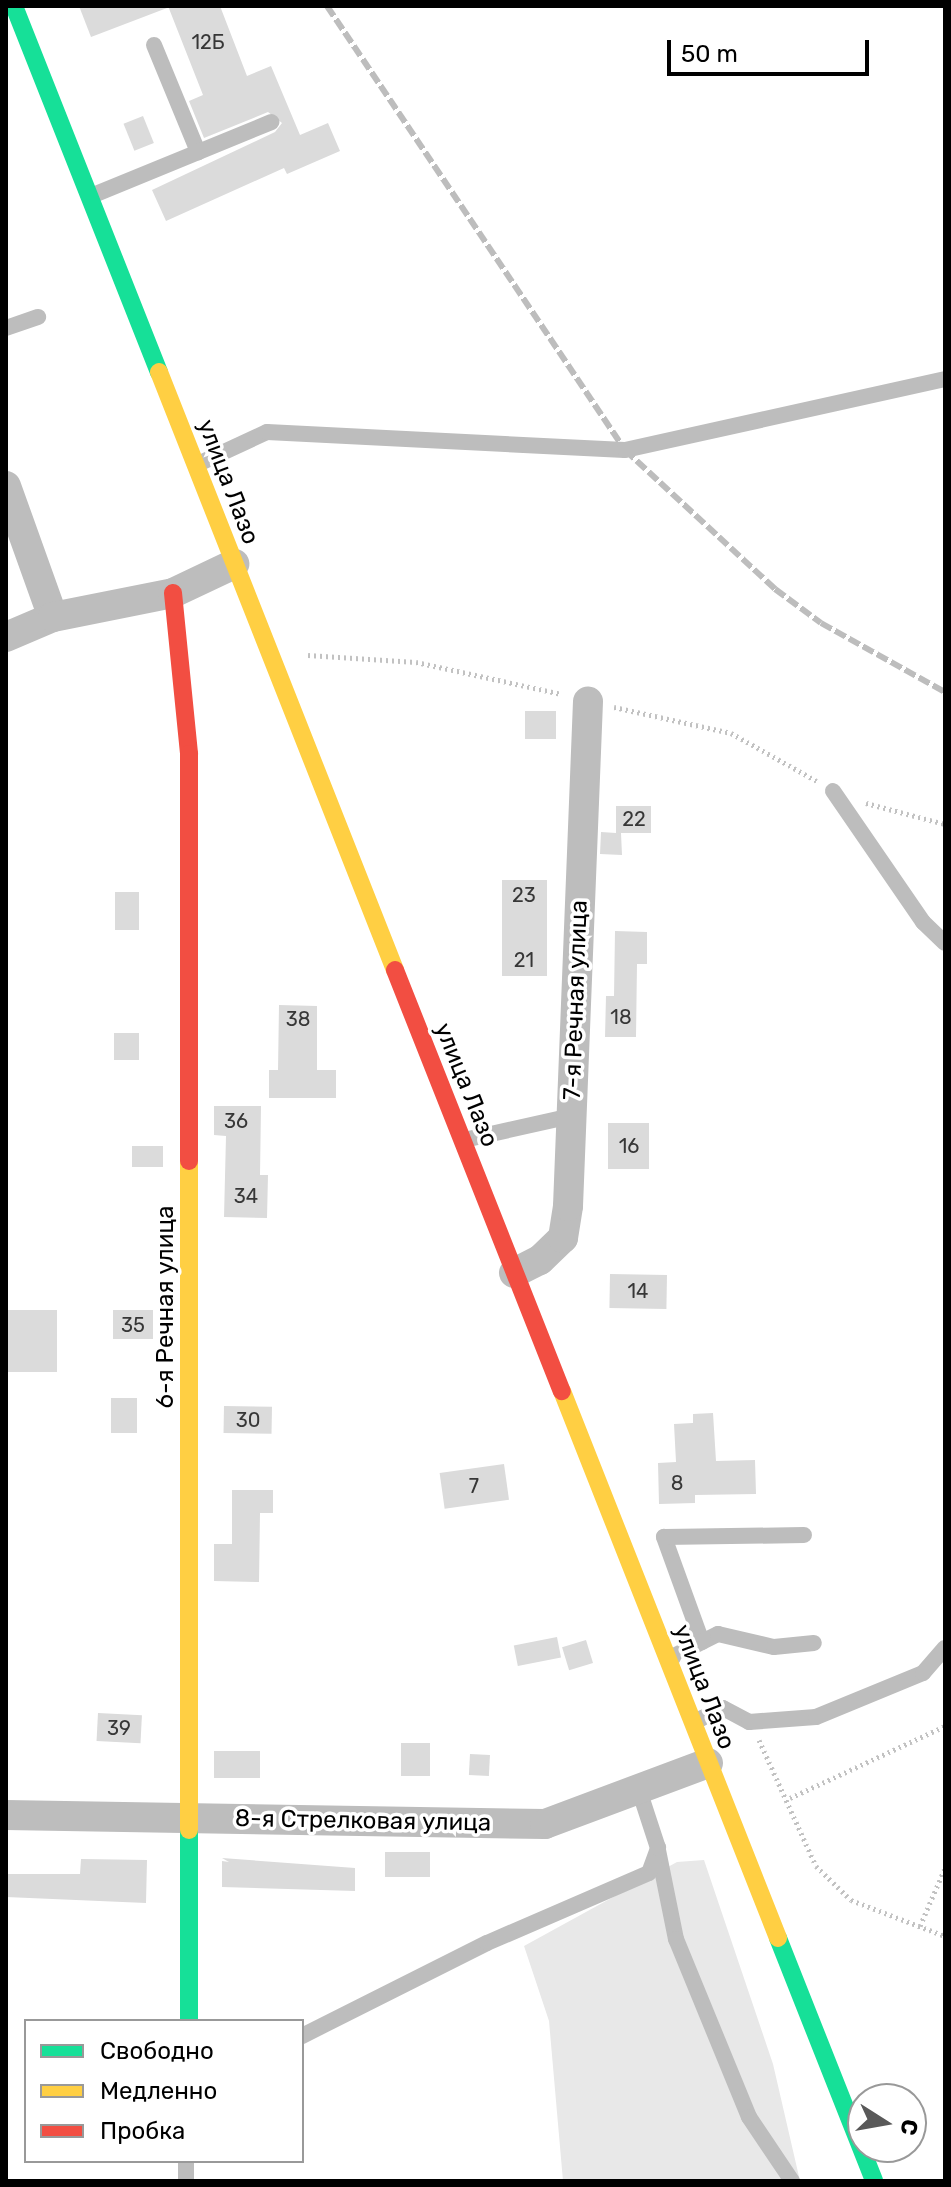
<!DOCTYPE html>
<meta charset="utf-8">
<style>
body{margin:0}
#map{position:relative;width:951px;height:2187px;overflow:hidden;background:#fff;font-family:Rubik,sans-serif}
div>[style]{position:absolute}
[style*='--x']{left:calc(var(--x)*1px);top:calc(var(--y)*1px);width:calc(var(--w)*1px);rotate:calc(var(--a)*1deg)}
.green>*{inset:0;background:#e8e8e8}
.building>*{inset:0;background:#dbdbdb;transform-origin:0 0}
.path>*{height:5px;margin-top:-2.5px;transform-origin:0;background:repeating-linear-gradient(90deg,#c2c2c2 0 2px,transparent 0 6px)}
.lane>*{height:16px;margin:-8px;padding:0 8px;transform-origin:8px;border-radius:8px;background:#bdbdbd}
.street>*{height:30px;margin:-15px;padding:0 15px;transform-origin:15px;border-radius:15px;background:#bdbdbd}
.fast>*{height:18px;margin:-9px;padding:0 9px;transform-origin:9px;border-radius:9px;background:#16e098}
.slow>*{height:18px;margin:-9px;padding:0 9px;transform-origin:9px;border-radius:9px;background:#ffcf43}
.jam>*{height:18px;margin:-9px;padding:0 9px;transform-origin:9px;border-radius:9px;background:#f24e42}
.rail>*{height:6px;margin-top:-3px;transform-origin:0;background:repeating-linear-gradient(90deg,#bdbdbd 0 12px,transparent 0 16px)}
span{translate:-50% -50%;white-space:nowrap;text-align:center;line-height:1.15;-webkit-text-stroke:7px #fff;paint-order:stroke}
.number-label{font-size:20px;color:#373737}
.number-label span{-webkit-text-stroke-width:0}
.street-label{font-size:24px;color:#000}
.frame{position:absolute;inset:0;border:8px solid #000;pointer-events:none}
.legend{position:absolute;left:24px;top:2019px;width:280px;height:144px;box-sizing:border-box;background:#fff;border:2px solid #999;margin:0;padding:10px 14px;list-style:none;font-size:24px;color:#000}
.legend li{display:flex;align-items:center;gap:16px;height:40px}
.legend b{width:40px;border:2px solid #999}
.north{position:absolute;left:847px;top:2083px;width:80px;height:80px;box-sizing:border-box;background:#fff;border:2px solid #999;border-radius:50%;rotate:101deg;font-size:22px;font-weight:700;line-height:32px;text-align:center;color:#000}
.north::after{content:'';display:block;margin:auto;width:28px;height:36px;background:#595959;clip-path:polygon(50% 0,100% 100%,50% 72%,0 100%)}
.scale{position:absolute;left:667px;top:40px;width:202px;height:36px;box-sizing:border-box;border:4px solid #000;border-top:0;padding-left:10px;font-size:24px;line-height:28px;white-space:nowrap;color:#000;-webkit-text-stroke:6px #fff;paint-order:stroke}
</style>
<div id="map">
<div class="green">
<div style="clip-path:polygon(704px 1860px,773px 2064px,800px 2181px,563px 2181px,549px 2021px,524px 1946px,677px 1862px)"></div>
</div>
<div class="building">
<div style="clip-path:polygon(79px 6px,167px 6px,167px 8px,91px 37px)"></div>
<div style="clip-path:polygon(168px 6px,220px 6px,247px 76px,271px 66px,300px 135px,328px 123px,340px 151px,287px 174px,284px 168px,166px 221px,152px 190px,275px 132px,282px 123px,268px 112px,204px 138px,189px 101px,203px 95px)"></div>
<div style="left:143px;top:116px;width:29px;height:21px;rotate:68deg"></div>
<div style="left:525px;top:711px;width:31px;height:28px"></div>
<div style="clip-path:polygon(616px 806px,651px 806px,651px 833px,621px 833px,622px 855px,600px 854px,601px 832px,616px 833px)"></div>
<div style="left:502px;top:880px;width:45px;height:96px"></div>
<div style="left:115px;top:892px;width:24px;height:38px"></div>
<div style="clip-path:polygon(615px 931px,647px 932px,647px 964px,637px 964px,636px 1037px,605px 1037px,606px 996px,614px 996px)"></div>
<div style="clip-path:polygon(279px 1005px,317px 1006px,317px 1070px,336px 1070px,336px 1098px,269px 1098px,269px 1070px,278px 1070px)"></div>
<div style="left:114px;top:1033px;width:25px;height:27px"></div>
<div style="clip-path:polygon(214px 1106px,261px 1106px,260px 1175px,268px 1175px,267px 1218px,224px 1217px,226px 1136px,214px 1135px)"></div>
<div style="left:608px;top:1123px;width:41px;height:46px"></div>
<div style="left:132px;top:1146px;width:31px;height:21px"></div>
<div style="left:610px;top:1274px;width:57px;height:34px;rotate:1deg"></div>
<div style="left:6px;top:1310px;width:51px;height:62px"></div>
<div style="left:113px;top:1310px;width:40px;height:29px"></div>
<div style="left:111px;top:1398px;width:26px;height:35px"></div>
<div style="left:224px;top:1406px;width:48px;height:27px;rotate:1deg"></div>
<div style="clip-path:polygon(713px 1413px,716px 1461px,755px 1460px,756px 1494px,695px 1495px,695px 1503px,659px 1504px,658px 1463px,676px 1462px,674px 1424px,693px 1423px,693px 1414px)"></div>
<div style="left:504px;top:1464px;width:36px;height:65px;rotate:82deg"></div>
<div style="clip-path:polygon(232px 1490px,273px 1490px,273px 1513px,260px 1513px,259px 1582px,214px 1581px,214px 1544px,232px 1544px)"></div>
<div style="left:557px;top:1637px;width:21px;height:44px;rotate:79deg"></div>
<div style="left:586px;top:1640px;width:24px;height:25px;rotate:73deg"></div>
<div style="left:98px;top:1713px;width:44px;height:28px;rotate:3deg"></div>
<div style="left:401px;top:1743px;width:29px;height:33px"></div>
<div style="left:214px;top:1751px;width:46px;height:27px"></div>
<div style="left:470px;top:1754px;width:20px;height:21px;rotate:3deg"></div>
<div style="left:385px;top:1852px;width:45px;height:25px"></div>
<div style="clip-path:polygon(222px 1858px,355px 1868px,355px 1891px,222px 1887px,222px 1861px,229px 1862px)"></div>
<div style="clip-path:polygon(81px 1859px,147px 1860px,146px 1903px,6px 1897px,6px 1874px,80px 1874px)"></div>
</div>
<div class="path">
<div style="--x:308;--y:655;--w:108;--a:3.7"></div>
<div style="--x:416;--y:662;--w:149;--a:12.4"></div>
<div style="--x:614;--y:707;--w:120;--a:12.5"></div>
<div style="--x:731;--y:733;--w:98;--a:29.2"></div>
<div style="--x:866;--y:803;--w:82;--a:14.9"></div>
<div style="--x:759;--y:1740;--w:138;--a:65.7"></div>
<div style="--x:816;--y:1866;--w:49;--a:44.2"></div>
<div style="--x:851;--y:1900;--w:101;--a:21"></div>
<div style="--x:790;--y:1798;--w:171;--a:-24.9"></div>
<div style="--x:920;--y:1926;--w:63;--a:-66.7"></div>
</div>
<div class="lane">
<div style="--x:154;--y:45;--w:116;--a:67.6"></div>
<div style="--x:91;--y:196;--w:195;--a:-22.3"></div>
<div style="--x:6;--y:328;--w:34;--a:-19"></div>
<div style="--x:198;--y:464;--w:76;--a:-24.9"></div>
<div style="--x:267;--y:432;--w:358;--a:2.9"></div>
<div style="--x:625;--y:450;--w:328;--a:-12.5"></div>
<div style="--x:833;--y:791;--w:159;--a:55.5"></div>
<div style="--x:923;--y:922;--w:30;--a:44"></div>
<div style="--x:464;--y:1140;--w:110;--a:-12.6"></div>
<div style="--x:702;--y:1642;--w:112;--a:-109.9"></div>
<div style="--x:664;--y:1537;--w:140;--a:-0.8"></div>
<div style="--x:668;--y:1659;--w:56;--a:-26.6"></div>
<div style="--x:718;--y:1634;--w:57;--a:13.1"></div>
<div style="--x:774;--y:1647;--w:40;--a:-5.7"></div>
<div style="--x:694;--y:1722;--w:32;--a:-26"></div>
<div style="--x:723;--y:1708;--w:30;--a:28"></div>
<div style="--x:749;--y:1722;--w:67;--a:-4.3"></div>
<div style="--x:816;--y:1717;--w:116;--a:-22.4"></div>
<div style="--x:923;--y:1673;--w:33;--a:-49"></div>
<div style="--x:658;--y:1850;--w:91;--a:78.6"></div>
<div style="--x:676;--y:1939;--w:192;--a:67.7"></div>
<div style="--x:749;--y:2117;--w:77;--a:56.1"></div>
<div style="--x:302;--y:2036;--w:207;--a:-26.7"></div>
<div style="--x:487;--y:1943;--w:176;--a:-23.4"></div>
<div style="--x:649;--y:1873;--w:27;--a:-70"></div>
<div style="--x:658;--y:1848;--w:58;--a:-108.1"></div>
<div style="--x:186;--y:2181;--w:20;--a:-90"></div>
</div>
<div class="street">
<div style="--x:6;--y:486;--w:139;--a:70.3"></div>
<div style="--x:6;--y:637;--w:51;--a:-23.1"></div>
<div style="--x:53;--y:617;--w:122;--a:-11.3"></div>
<div style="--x:173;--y:593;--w:68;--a:-25.4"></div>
<div style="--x:514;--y:1273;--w:29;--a:-27"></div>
<div style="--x:540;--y:1260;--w:32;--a:-44"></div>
<div style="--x:563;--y:1238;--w:32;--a:-81"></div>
<div style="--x:568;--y:1206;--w:505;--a:-87.73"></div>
<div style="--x:6;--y:1815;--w:539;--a:0.96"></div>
<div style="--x:545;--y:1824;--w:174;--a:-20.5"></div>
</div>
<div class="fast">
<div style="--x:14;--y:6;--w:394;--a:68.4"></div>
<div style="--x:189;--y:1830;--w:191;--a:90"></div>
<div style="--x:778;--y:1938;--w:261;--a:68.4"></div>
</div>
<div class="slow">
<div style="--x:159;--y:372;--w:643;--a:68.46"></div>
<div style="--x:189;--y:1161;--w:669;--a:90"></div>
<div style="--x:562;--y:1391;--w:588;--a:68.45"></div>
</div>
<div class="jam">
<div style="--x:173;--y:593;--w:162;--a:84.3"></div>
<div style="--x:189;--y:754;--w:407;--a:90"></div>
<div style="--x:395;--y:970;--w:453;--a:68.4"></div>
</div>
<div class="rail">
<div style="--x:327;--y:6;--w:535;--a:56.13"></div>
<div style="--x:625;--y:450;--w:205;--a:42.8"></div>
<div style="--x:775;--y:589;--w:57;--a:36.5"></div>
<div style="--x:821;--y:623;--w:142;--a:29.1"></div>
</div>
<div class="number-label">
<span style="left:208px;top:42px">12Б</span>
<span style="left:634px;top:819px">22</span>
<span style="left:524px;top:895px">23</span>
<span style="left:524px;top:960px">21</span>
<span style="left:621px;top:1017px">18</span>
<span style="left:298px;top:1019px">38</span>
<span style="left:236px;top:1121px">36</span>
<span style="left:629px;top:1146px">16</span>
<span style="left:246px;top:1196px">34</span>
<span style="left:638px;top:1291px">14</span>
<span style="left:133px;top:1325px">35</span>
<span style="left:248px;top:1420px">30</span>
<span style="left:677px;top:1483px">8</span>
<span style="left:474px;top:1486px">7</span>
<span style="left:119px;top:1728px">39</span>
</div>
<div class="street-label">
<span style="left:228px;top:482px;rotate:69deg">улица Лазо</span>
<span style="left:576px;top:1000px;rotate:-88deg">7-я Речная улица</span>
<span style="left:466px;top:1085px;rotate:68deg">улица Лазо</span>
<span style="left:166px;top:1307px;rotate:-90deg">6-я Речная улица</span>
<span style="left:704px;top:1687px;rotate:69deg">улица Лазо</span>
<span style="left:363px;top:1821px;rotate:1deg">8-я Стрелковая улица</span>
</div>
<div class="frame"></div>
<ul class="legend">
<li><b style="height:10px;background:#16e098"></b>Свободно</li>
<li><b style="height:10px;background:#ffcf43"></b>Медленно</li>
<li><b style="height:10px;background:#f24e42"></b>Пробка</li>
</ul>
<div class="north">С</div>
<div class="scale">50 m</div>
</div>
